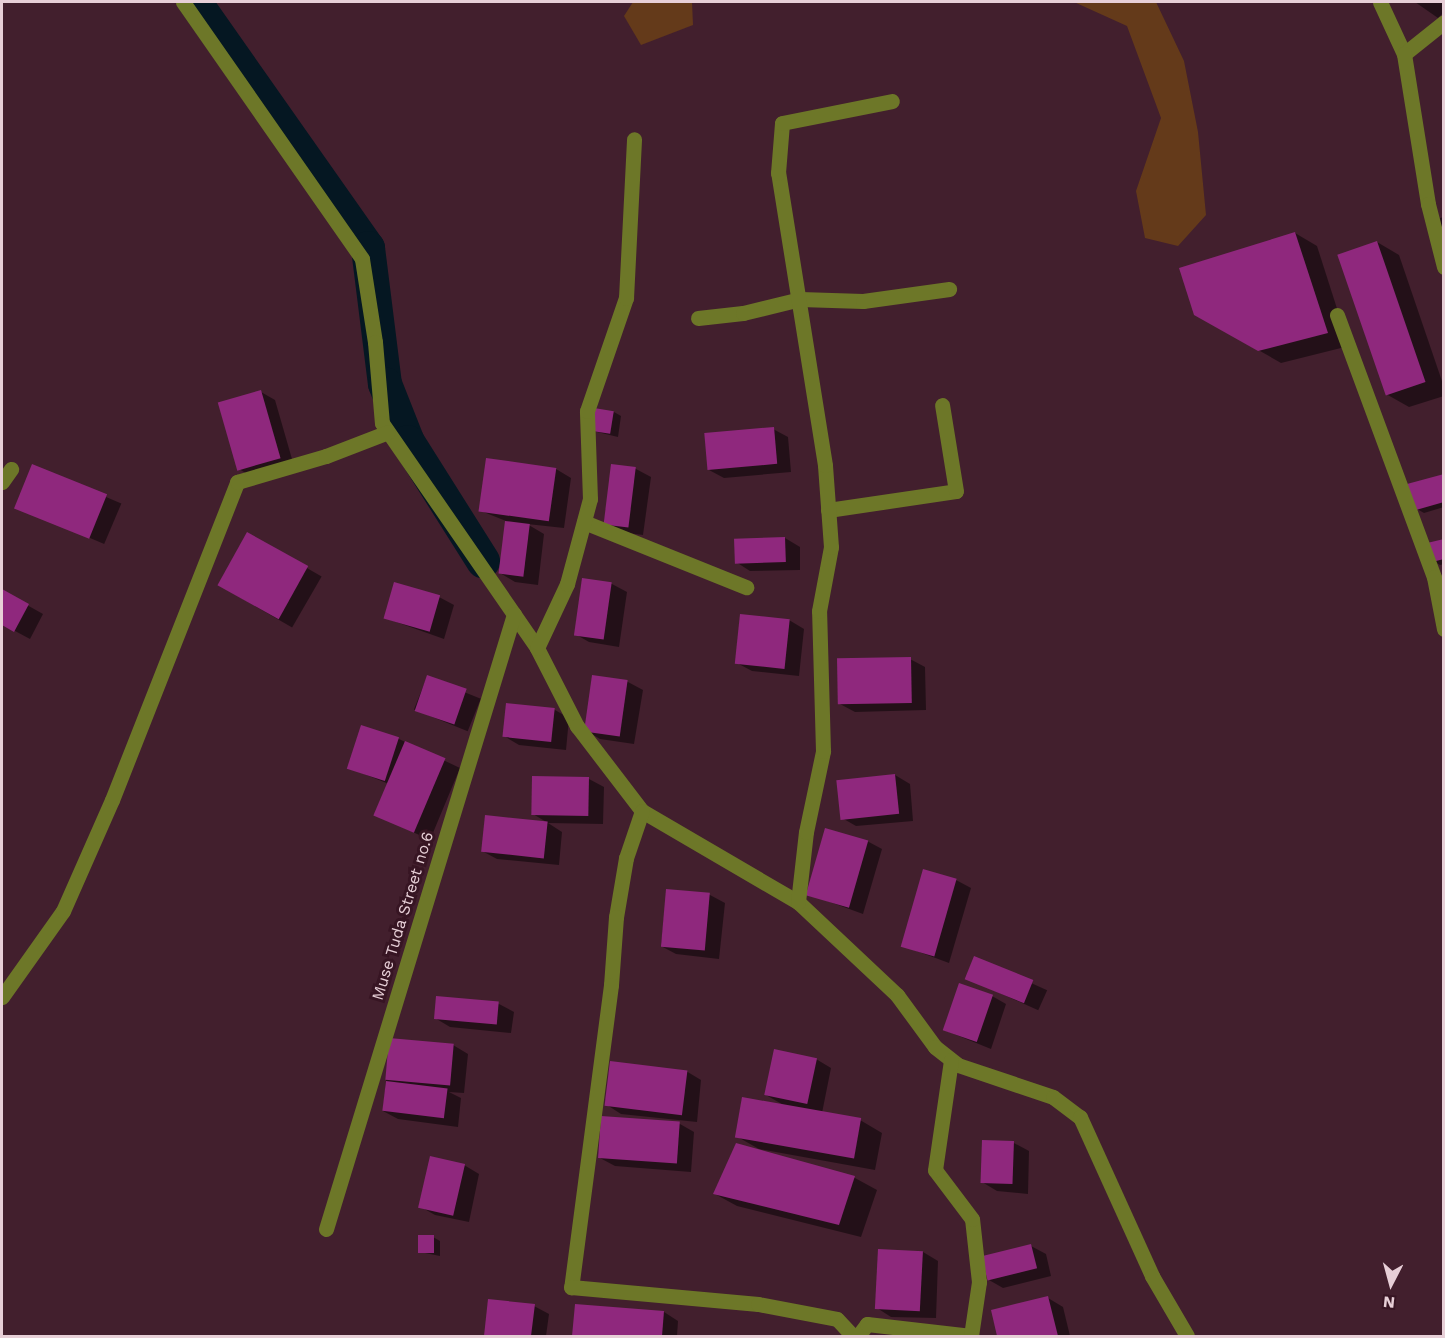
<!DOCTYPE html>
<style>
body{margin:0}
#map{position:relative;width:1445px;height:1338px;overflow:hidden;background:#421f2d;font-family:"Work Sans",sans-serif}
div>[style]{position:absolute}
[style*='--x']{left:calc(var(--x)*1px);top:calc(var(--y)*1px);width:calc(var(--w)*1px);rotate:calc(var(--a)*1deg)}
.green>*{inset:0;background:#643a1a}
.shadow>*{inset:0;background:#0007;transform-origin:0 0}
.canal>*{height:34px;margin:-17px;padding:0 17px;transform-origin:17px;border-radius:17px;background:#051722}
.building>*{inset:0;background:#8f287d;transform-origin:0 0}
.minor>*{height:15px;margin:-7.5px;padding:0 7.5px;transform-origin:7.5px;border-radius:7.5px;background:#6d7728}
span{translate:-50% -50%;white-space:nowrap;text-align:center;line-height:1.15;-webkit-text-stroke:6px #371523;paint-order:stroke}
.street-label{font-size:16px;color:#e7cfd7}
.frame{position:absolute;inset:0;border:3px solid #e7cfd7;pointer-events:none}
.north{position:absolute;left:1361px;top:1254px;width:60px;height:60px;-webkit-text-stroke:4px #371523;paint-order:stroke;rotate:186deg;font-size:16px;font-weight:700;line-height:24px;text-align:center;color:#e7cfd7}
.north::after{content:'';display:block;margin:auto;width:21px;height:27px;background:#e7cfd7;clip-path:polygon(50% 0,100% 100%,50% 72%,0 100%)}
</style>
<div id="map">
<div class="green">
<div style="clip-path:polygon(633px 2px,692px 2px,693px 25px,641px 45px,624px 16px)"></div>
<div style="clip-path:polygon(1074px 2px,1156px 2px,1184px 61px,1198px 132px,1206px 215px,1178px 246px,1145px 238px,1136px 191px,1161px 118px,1127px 26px)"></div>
</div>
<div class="shadow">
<div style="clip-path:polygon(1415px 2px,1444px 2px,1444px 12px,1438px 18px)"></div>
<div style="clip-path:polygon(1444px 217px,1444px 254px,1440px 218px)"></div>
<div style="clip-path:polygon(1295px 233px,1317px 246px,1349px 346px,1281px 363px,1195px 314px)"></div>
<div style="clip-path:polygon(1377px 242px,1399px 255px,1444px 387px,1444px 396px,1409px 407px,1386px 394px)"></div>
<div style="clip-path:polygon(261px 392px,275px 400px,294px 466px,254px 478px,239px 469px)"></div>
<div style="clip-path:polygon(614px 412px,621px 416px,618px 437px,593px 431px)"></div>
<div style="clip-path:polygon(773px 429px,788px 437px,791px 472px,724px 478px,709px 470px)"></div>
<div style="clip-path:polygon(487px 460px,556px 469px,571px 478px,564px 528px,527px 524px,544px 534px,538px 585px,515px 582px,500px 573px,506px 521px,481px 511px)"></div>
<div style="left:33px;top:466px;width:96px;height:44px;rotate:23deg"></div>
<div style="clip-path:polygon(613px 466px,636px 469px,651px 477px,643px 535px,619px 532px,604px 523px)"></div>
<div style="clip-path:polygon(1444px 475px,1444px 507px,1424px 513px,1417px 509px)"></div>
<div style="left:248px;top:534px;width:85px;height:59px;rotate:30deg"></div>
<div style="clip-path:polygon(785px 538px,800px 547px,800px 570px,750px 571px,736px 562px)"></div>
<div style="clip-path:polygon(1444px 540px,1444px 564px,1440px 565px,1433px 561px)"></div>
<div style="clip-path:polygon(583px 580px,612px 584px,627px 592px,619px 647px,589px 642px,575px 634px)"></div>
<div style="clip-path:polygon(2px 591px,43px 614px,30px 639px,2px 624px)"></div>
<div style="clip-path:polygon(439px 597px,454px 605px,444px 639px,385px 618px)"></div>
<div style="clip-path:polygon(789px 620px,804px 629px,799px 676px,752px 671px,737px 663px)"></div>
<div style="clip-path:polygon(910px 659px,925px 667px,926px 710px,855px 712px,840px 704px)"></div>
<div style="left:427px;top:677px;width:58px;height:35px;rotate:22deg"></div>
<div style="clip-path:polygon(593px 677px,628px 682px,643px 690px,634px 744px,600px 739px,585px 730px)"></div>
<div style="clip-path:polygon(555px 710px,569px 718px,566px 750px,519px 745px,504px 736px)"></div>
<div style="clip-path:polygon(362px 727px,399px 739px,460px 768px,430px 840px,376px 815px,389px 784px,349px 768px)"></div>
<div style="clip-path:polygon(895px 775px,910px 784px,913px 821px,856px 826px,842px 818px)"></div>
<div style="clip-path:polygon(534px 777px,589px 779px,604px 787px,603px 824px,548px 823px,533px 814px)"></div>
<div style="clip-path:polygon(548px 823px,562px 832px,559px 865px,497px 859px,482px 851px)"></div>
<div style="clip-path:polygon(867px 841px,882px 849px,863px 914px,808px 894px)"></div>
<div style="clip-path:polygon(956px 880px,971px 888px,949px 963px,903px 946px)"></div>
<div style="clip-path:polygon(667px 890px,710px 895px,725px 903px,719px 959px,676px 954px,661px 946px)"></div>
<div style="left:975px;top:958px;width:79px;height:22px;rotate:24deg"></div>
<div style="clip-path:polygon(992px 996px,1006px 1004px,991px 1049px,944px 1030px)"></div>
<div style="clip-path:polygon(499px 1004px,514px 1012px,511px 1033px,450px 1027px,435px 1018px)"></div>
<div style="clip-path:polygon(390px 1039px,453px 1045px,468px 1054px,464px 1093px,449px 1092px,461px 1098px,458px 1127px,398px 1119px,383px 1111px)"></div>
<div style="clip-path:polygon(816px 1059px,831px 1068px,822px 1113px,860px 1120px,882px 1133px,875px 1170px,759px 1149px,736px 1136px,787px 1107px,766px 1095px)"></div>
<div style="clip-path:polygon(686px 1071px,701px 1080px,697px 1122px,621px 1114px,607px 1105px)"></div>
<div style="clip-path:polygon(680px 1124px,694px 1132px,691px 1172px,615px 1166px,600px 1158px)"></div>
<div style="clip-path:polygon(983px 1142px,1014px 1143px,1029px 1151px,1028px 1194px,997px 1191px,982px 1182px)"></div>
<div style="clip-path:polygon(737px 1145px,855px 1178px,877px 1190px,861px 1237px,737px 1206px,715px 1194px)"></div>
<div style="clip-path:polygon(464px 1165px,479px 1174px,469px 1222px,435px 1215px,421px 1207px)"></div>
<div style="clip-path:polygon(433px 1237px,440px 1241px,440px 1256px,420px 1252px)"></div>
<div style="clip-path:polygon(1031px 1246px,1046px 1254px,1051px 1276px,1003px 1288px,989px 1280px)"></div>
<div style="clip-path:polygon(879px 1251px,923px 1252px,938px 1261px,936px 1318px,891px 1317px,877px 1308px)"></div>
<div style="clip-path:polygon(1048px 1298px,1063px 1307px,1070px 1336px,999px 1336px,993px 1311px)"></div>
<div style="clip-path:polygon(490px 1301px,534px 1306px,549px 1314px,546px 1336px,486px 1336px)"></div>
<div style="clip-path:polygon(576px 1306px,664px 1312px,678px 1321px,677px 1336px,574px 1336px)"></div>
</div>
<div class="canal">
<div style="--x:195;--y:2;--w:301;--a:54.9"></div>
<div style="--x:368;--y:248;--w:137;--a:82.9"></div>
<div style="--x:385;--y:384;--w:62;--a:68.4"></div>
<div style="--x:408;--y:442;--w:141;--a:57.8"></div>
</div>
<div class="building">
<div style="clip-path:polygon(1295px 232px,1328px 333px,1258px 351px,1194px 315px,1179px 268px)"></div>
<div style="left:1377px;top:241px;width:149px;height:42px;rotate:71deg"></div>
<div style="left:261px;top:390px;width:71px;height:45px;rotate:74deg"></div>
<div style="left:594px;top:408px;width:20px;height:23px;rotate:9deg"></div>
<div style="left:774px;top:427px;width:37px;height:70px;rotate:85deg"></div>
<div style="left:486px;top:458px;width:71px;height:54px;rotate:8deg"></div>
<div style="left:32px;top:464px;width:81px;height:48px;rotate:22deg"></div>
<div style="left:611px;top:464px;width:25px;height:61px;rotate:7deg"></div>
<div style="clip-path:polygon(1444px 474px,1444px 502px,1416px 510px,1407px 484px)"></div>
<div style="left:505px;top:521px;width:25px;height:53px;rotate:7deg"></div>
<div style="left:247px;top:532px;width:70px;height:61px;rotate:29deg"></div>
<div style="left:785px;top:537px;width:25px;height:51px;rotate:88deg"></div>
<div style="clip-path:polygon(1444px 539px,1444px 559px,1432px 562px,1427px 543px)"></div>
<div style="left:582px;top:578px;width:30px;height:58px;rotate:8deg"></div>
<div style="left:394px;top:582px;width:48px;height:38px;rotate:16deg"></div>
<div style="clip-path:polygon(2px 589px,29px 604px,14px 632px,2px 625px)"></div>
<div style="left:740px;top:614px;width:50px;height:50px;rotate:6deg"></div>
<div style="left:911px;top:657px;width:46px;height:74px;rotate:89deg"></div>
<div style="left:427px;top:675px;width:42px;height:38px;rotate:19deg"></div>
<div style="left:592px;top:675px;width:36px;height:57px;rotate:8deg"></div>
<div style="left:506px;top:703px;width:49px;height:34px;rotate:6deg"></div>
<div style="left:361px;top:725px;width:40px;height:46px;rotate:18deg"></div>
<div style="left:405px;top:741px;width:44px;height:81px;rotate:23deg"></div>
<div style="left:895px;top:774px;width:40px;height:59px;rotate:84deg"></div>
<div style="left:532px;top:776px;width:57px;height:39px;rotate:1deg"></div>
<div style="left:485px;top:815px;width:63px;height:37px;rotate:6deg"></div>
<div style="left:825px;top:828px;width:45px;height:70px;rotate:16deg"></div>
<div style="left:923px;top:869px;width:35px;height:81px;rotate:16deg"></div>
<div style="left:666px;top:889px;width:44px;height:58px;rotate:5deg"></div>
<div style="left:974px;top:956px;width:64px;height:25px;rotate:22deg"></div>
<div style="left:959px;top:983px;width:36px;height:50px;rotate:19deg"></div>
<div style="left:436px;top:996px;width:63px;height:23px;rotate:5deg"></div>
<div style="left:389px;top:1038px;width:65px;height:42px;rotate:5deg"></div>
<div style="left:774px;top:1049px;width:44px;height:47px;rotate:12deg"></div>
<div style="left:610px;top:1061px;width:78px;height:45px;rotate:7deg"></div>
<div style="left:386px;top:1081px;width:62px;height:30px;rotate:7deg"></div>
<div style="left:742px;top:1097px;width:121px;height:41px;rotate:10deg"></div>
<div style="left:601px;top:1116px;width:79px;height:42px;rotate:4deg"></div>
<div style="left:982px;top:1140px;width:32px;height:43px;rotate:2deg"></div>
<div style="clip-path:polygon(736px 1143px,855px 1176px,839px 1225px,713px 1194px)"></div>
<div style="left:430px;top:1156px;width:36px;height:53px;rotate:13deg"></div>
<div style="left:418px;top:1235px;width:16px;height:18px"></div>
<div style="left:1031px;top:1244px;width:25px;height:51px;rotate:76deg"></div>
<div style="left:878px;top:1249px;width:45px;height:60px;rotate:3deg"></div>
<div style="clip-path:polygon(1048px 1296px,1058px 1336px,997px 1336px,991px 1310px)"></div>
<div style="clip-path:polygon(488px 1299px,535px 1304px,531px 1336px,484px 1336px)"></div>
<div style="clip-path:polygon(575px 1304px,664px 1311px,662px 1336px,572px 1336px)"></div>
</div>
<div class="minor">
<div style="--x:183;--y:2;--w:313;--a:55.1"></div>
<div style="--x:362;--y:259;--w:84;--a:81.1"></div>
<div style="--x:375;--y:342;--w:81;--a:85.1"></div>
<div style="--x:382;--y:423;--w:273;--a:55.4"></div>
<div style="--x:537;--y:648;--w:88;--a:62.9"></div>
<div style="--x:577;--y:726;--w:107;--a:52.6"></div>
<div style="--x:642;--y:811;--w:181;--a:30.3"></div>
<div style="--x:798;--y:902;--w:136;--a:43.2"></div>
<div style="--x:897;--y:995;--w:64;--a:53.8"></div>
<div style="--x:935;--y:1047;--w:29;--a:38"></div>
<div style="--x:958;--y:1065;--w:100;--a:18.6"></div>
<div style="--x:1053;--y:1097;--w:34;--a:37"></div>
<div style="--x:1080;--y:1117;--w:175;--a:65.6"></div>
<div style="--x:1152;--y:1276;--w:69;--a:59.7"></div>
<div style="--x:1380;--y:2;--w:57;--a:65.2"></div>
<div style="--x:1444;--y:22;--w:51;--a:141.3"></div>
<div style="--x:1404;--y:54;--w:152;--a:80.9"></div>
<div style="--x:1428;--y:204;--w:65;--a:75.7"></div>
<div style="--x:1337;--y:315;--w:279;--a:69.7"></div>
<div style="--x:1434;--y:577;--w:53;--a:79.1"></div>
<div style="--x:698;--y:318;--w:45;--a:-6.3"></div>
<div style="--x:743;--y:313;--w:59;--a:-13.8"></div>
<div style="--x:800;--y:299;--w:63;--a:1.8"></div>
<div style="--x:863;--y:301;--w:87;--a:-7.9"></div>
<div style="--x:2;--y:482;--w:16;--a:-55"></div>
<div style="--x:828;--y:510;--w:129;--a:-8.4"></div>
<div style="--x:956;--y:491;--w:87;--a:-99.2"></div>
<div style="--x:584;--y:522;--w:175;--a:21.9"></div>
<div style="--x:537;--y:648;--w:71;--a:-64.9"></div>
<div style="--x:567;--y:584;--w:88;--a:-74.9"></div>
<div style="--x:590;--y:499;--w:88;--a:-92"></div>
<div style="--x:587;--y:411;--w:120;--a:-71"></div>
<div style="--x:626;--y:298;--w:159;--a:-87.1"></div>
<div style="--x:642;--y:811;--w:50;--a:108.8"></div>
<div style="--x:626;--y:858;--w:60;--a:99.6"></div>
<div style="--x:616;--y:917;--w:68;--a:94.2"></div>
<div style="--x:611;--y:985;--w:305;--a:97.5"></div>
<div style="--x:571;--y:1287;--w:188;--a:5.2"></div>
<div style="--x:758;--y:1304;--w:80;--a:10.8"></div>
<div style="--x:837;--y:1319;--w:23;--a:47"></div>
<div style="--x:798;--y:902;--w:70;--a:-83.5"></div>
<div style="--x:806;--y:832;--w:83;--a:-78.1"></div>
<div style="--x:823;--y:751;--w:140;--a:-91.6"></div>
<div style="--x:819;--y:611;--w:65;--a:-79.4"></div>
<div style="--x:831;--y:547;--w:82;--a:-94.2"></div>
<div style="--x:825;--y:465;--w:296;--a:-99.1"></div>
<div style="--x:778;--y:173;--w:50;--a:-85.4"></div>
<div style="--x:782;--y:123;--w:112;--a:-11.3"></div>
<div style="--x:2;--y:997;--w:105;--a:-54.7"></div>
<div style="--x:63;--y:911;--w:121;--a:-66.2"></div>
<div style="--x:112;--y:800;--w:342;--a:-68.5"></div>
<div style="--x:237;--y:482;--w:93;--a:-16.3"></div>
<div style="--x:326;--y:456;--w:66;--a:-21.2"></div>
<div style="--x:326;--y:1229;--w:643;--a:-73"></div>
<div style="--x:858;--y:1336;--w:15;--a:-53"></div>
<div style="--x:867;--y:1324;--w:105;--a:6.6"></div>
<div style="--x:971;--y:1336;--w:55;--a:-81.6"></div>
<div style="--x:979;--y:1282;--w:63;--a:-96.3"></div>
<div style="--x:972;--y:1219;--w:61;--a:-127.1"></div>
<div style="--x:935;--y:1170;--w:111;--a:-81.7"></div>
</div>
<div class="street-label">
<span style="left:403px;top:916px;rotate:-73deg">Muse Tuda Street no.6</span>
</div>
<div class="frame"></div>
<div class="north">N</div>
</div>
